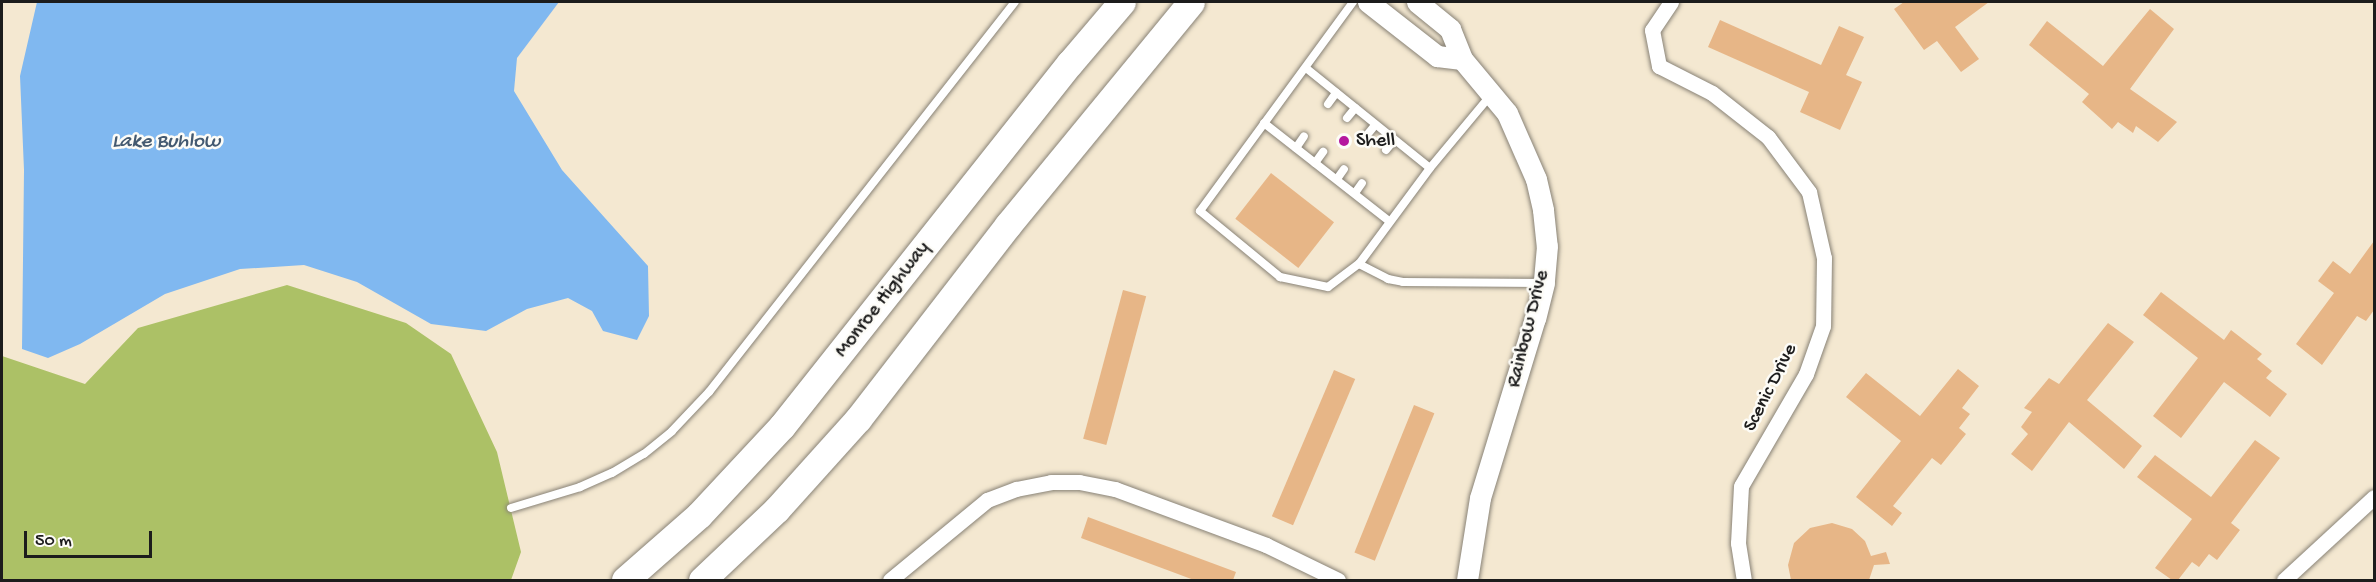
<!DOCTYPE html>
<style>
body{margin:0}
#map{position:relative;width:2376px;height:582px;overflow:hidden;background:#f4e8d1;font-family:"Gochi Hand",sans-serif}
div>[style]{position:absolute}
[style*='--x']{left:calc(var(--x)*1px);top:calc(var(--y)*1px);width:calc(var(--w)*1px);rotate:calc(var(--a)*1deg)}
.green>*{inset:0;background:#acc166}
.water>*{inset:0;background:#80b8f0}
.building>*{inset:0;background:#e7b687;transform-origin:0 0}
.roads{filter:drop-shadow(0 0 2px #888276) drop-shadow(0 0 2px #888276)}
.lane>*{height:8px;margin:-4px;padding:0 4px;transform-origin:4px;border-radius:4px;background:#fff}
.street>*{height:15px;margin:-7.5px;padding:0 7.5px;transform-origin:7.5px;border-radius:7.5px;background:#fff}
.secondary>*{height:21px;margin:-10.5px;padding:0 10.5px;transform-origin:10.5px;border-radius:10.5px;background:#fff}
.highway>*{height:27px;margin:-13.5px;padding:0 13.5px;transform-origin:13.5px;border-radius:13.5px;background:#fff}
.dots>*{width:16px;height:16px;translate:-50% -50%;box-sizing:border-box;border:3px solid #fdfcf7;border-radius:50%}
span{translate:-50% -50%;white-space:nowrap;text-align:center;line-height:1.15;-webkit-text-stroke:5px #fdfcf7;paint-order:stroke}
.poi-label{font-size:20px;color:#1c1c1c}
.left{translate:0 -50%;text-align:left}
.street-label{font-size:20px;color:#1c1c1c}
.water-label{font-size:21px;color:#445a71;font-style:italic}
.frame{position:absolute;inset:0;border:3px solid #1c1c1c;pointer-events:none}
.scale{position:absolute;left:24px;top:531px;width:128px;height:27px;box-sizing:border-box;border:3px solid #1c1c1c;border-top:0;padding-left:8px;font-size:18px;line-height:21px;white-space:nowrap;color:#1c1c1c;-webkit-text-stroke:4px #fdfcf7;paint-order:stroke}
</style>
<div id="map">
<div class="green">
<div style="clip-path:polygon(287px 285px,406px 323px,451px 354px,497px 452px,521px 552px,511px 580px,2px 580px,2px 356px,85px 384px,138px 328px)"></div>
</div>
<div class="water">
<div style="clip-path:polygon(37px 2px,559px 2px,517px 58px,514px 91px,562px 170px,648px 266px,649px 316px,637px 340px,603px 331px,592px 311px,568px 298px,527px 309px,486px 331px,431px 324px,357px 282px,304px 265px,240px 269px,165px 294px,80px 344px,48px 358px,22px 349px,24px 170px,20px 76px)"></div>
</div>
<div class="building">
<div style="clip-path:polygon(1904px 2px,1989px 2px,1955px 27px,1979px 59px,1961px 72px,1937px 41px,1924px 50px,1894px 9px)"></div>
<div style="clip-path:polygon(2150px 9px,2174px 29px,2130px 89px,2177px 122px,2158px 142px,2136px 126px,2133px 133px,2118px 122px,2112px 129px,2082px 102px,2089px 94px,2029px 45px,2047px 21px,2103px 66px)"></div>
<div style="clip-path:polygon(1720px 20px,1821px 65px,1839px 26px,1864px 37px,1846px 75px,1862px 82px,1840px 130px,1800px 112px,1809px 92px,1708px 47px)"></div>
<div style="left:1271px;top:173px;width:80px;height:58px;rotate:38deg"></div>
<div style="clip-path:polygon(2374px 241px,2374px 310px,2366px 321px,2357px 316px,2322px 365px,2296px 344px,2334px 293px,2318px 281px,2333px 261px,2350px 274px)"></div>
<div style="left:1123px;top:290px;width:24px;height:154px;rotate:15deg"></div>
<div style="clip-path:polygon(2161px 292px,2224px 340px,2231px 330px,2262px 354px,2257px 359px,2272px 371px,2266px 378px,2287px 394px,2270px 417px,2224px 382px,2181px 438px,2153px 416px,2198px 358px,2143px 315px)"></div>
<div style="clip-path:polygon(2108px 323px,2134px 342px,2087px 400px,2142px 446px,2124px 469px,2069px 422px,2032px 471px,2011px 454px,2028px 434px,2021px 427px,2032px 412px,2024px 408px,2049px 378px,2059px 384px)"></div>
<div style="clip-path:polygon(1958px 369px,1979px 386px,1962px 408px,1970px 414px,1959px 428px,1966px 434px,1941px 465px,1932px 458px,1893px 506px,1902px 513px,1892px 526px,1856px 497px,1901px 441px,1846px 397px,1866px 373px,1920px 416px)"></div>
<div style="left:1334px;top:370px;width:23px;height:159px;rotate:23deg"></div>
<div style="left:1414px;top:405px;width:22px;height:159px;rotate:22deg"></div>
<div style="clip-path:polygon(2255px 440px,2280px 458px,2231px 523px,2240px 530px,2217px 560px,2209px 554px,2199px 567px,2192px 562px,2178px 580px,2172px 580px,2155px 568px,2192px 519px,2137px 477px,2155px 455px,2211px 497px)"></div>
<div style="clip-path:polygon(1088px 517px,1236px 572px,1233px 580px,1194px 580px,1081px 538px)"></div>
<div style="clip-path:polygon(1832px 523px,1852px 529px,1865px 541px,1871px 556px,1886px 552px,1890px 564px,1874px 565px,1869px 580px,1791px 580px,1788px 565px,1794px 543px,1810px 528px)"></div>
</div>
<div class="roads">
<div class="lane">
<div style="--x:1353;--y:2;--w:259;--a:126.2"></div>
<div style="--x:1200;--y:211;--w:104;--a:39.5"></div>
<div style="--x:1280;--y:277;--w:49;--a:11.8"></div>
<div style="--x:1328;--y:287;--w:39;--a:-37"></div>
<div style="--x:1359;--y:264;--w:119;--a:-53.5"></div>
<div style="--x:1430;--y:168;--w:94;--a:-50.2"></div>
<div style="--x:1306;--y:68;--w:159;--a:38.9"></div>
<div style="--x:1328;--y:104;--w:14;--a:-54"></div>
<div style="--x:1347;--y:118;--w:13;--a:-51"></div>
<div style="--x:1264;--y:123;--w:159;--a:38.1"></div>
<div style="--x:1367;--y:135;--w:13;--a:-51"></div>
<div style="--x:1296;--y:148;--w:14;--a:-56"></div>
<div style="--x:1386;--y:150;--w:13;--a:-51"></div>
<div style="--x:1315;--y:163;--w:14;--a:-54"></div>
<div style="--x:1337;--y:179;--w:12;--a:-55"></div>
<div style="--x:1355;--y:193;--w:12;--a:-55"></div>
<div style="--x:1359;--y:264;--w:33;--a:27"></div>
<div style="--x:1388;--y:279;--w:15;--a:11"></div>
<div style="--x:1403;--y:282;--w:139;--a:0.4"></div>
<div style="--x:511;--y:508;--w:72;--a:-16.9"></div>
<div style="--x:580;--y:487;--w:35;--a:-24"></div>
<div style="--x:612;--y:473;--w:37;--a:-31"></div>
<div style="--x:644;--y:454;--w:36;--a:-39"></div>
<div style="--x:672;--y:431;--w:54;--a:-46.5"></div>
<div style="--x:709;--y:392;--w:496;--a:-51.9"></div>
</div>
<div class="street">
<div style="--x:1671;--y:2;--w:34;--a:124"></div>
<div style="--x:1652;--y:30;--w:37;--a:79"></div>
<div style="--x:1659;--y:66;--w:59;--a:27"></div>
<div style="--x:1712;--y:93;--w:71;--a:38.2"></div>
<div style="--x:1768;--y:137;--w:69;--a:53.3"></div>
<div style="--x:1809;--y:192;--w:68;--a:77.2"></div>
<div style="--x:1824;--y:258;--w:68;--a:90.8"></div>
<div style="--x:1823;--y:326;--w:51;--a:109.5"></div>
<div style="--x:1806;--y:374;--w:129;--a:120.1"></div>
<div style="--x:1741;--y:486;--w:57;--a:93"></div>
<div style="--x:1738;--y:543;--w:37;--a:81"></div>
<div style="--x:890;--y:580;--w:126;--a:-39.5"></div>
<div style="--x:987;--y:500;--w:31;--a:-21"></div>
<div style="--x:1016;--y:489;--w:36;--a:-11"></div>
<div style="--x:1051;--y:482;--w:28;--a:0"></div>
<div style="--x:1079;--y:482;--w:37;--a:11"></div>
<div style="--x:1115;--y:489;--w:161;--a:20.3"></div>
<div style="--x:1266;--y:545;--w:80;--a:25.9"></div>
<div style="--x:2284;--y:580;--w:122;--a:-42.7"></div>
</div>
<div class="secondary">
<div style="--x:1368;--y:2;--w:88;--a:38"></div>
<div style="--x:1437;--y:56;--w:25;--a:7"></div>
<div style="--x:1417;--y:2;--w:43;--a:39.3"></div>
<div style="--x:1450;--y:29;--w:32;--a:68"></div>
<div style="--x:1462;--y:59;--w:70;--a:50.2"></div>
<div style="--x:1507;--y:113;--w:72;--a:66.3"></div>
<div style="--x:1536;--y:179;--w:32;--a:77"></div>
<div style="--x:1543;--y:210;--w:36;--a:84"></div>
<div style="--x:1547;--y:246;--w:37;--a:95"></div>
<div style="--x:1544;--y:283;--w:36;--a:104"></div>
<div style="--x:1535;--y:318;--w:188;--a:107"></div>
<div style="--x:1480;--y:498;--w:83;--a:99"></div>
</div>
<div class="highway">
<div style="--x:625;--y:580;--w:98;--a:-41.3"></div>
<div style="--x:699;--y:515;--w:122;--a:-47"></div>
<div style="--x:782;--y:426;--w:463;--a:-51.6"></div>
<div style="--x:1070;--y:63;--w:80;--a:-49.6"></div>
<div style="--x:702;--y:580;--w:103;--a:-43.4"></div>
<div style="--x:777;--y:509;--w:121;--a:-48"></div>
<div style="--x:858;--y:419;--w:245;--a:-52.3"></div>
<div style="--x:1008;--y:225;--w:288;--a:-50.6"></div>
</div>
</div>
<div class="dots">
<div style="left:1344px;top:141px;background:#b5179e"></div>
</div>
<div class="poi-label">
<span class="left" style="left:1356px;top:141px">Shell</span>
</div>
<div class="street-label">
<span style="left:883px;top:300px;rotate:-52deg">Monroe Highway</span>
<span style="left:1529px;top:329px;rotate:-76deg">Rainbow Drive</span>
<span style="left:1771px;top:388px;rotate:-63deg">Scenic Drive</span>
</div>
<div class="water-label">
<span style="left:166px;top:143px">Lake Buhlow</span>
</div>
<div class="frame"></div>
<div class="scale">50 m</div>
</div>
